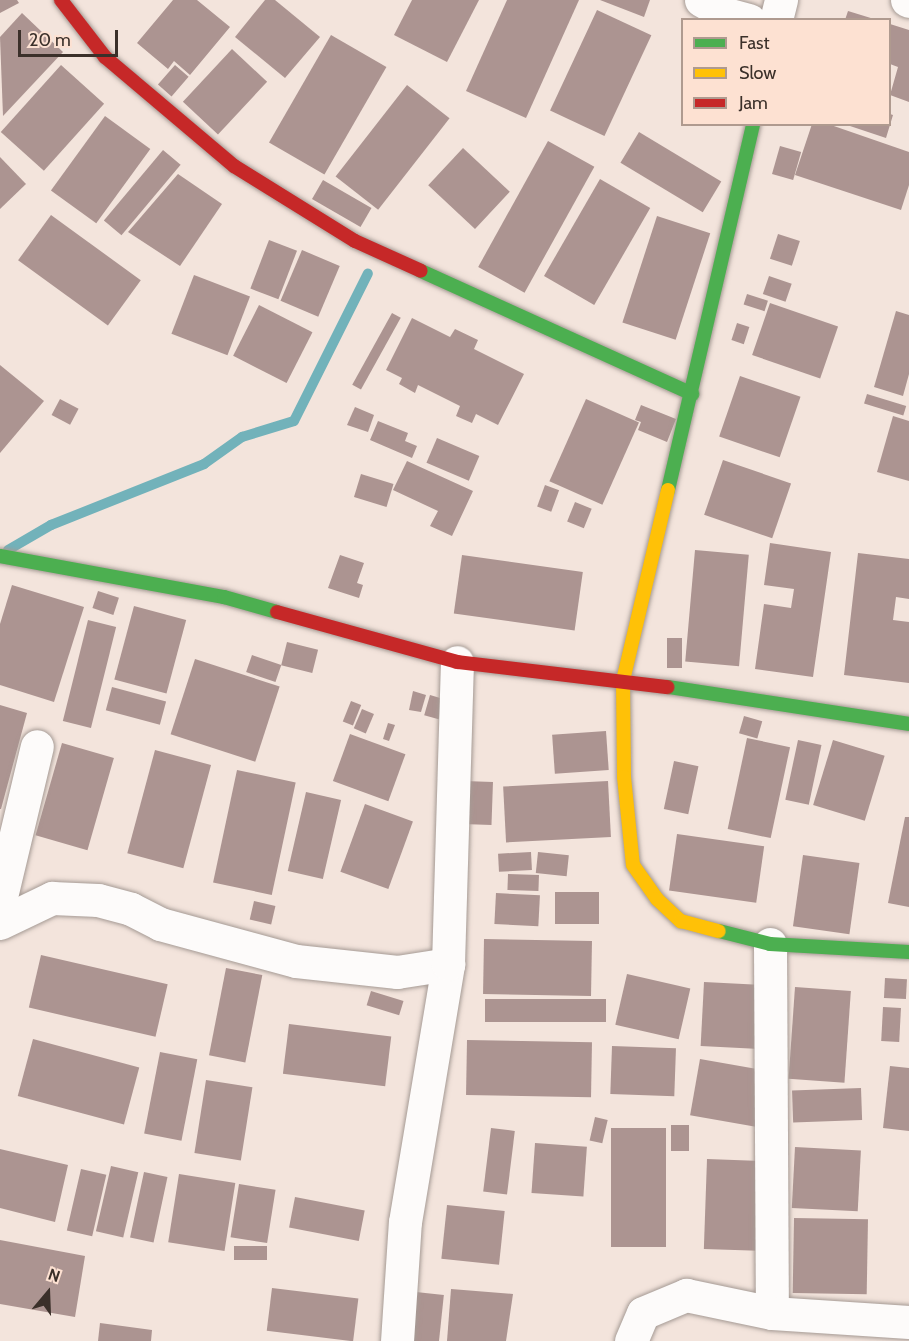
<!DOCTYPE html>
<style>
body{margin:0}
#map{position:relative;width:909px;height:1341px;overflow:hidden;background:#f3e4dc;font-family:Cabin,sans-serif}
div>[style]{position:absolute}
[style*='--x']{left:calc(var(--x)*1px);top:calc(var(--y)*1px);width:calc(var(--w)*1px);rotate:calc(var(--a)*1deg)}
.stream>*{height:10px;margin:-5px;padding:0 5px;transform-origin:5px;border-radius:5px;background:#72b2ba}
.building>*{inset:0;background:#ac9491;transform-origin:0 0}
.roads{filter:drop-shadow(0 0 2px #a59a94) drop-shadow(0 0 2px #a59a94)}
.street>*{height:33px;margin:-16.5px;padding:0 16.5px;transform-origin:16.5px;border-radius:16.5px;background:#fdfbfa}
.fast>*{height:14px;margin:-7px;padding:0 7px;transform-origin:7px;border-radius:7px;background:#4caf50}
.slow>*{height:14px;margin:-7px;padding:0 7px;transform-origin:7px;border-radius:7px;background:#ffc107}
.jam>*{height:14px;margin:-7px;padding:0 7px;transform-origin:7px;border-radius:7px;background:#c62828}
span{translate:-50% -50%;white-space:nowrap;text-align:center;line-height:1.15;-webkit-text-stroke:6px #fde1d2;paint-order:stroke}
.legend{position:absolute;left:681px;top:18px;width:210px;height:108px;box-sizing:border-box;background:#fde1d2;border:2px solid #af9a8f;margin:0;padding:8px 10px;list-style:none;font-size:18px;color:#3b302a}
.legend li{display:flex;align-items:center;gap:12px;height:30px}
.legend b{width:30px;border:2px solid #af9a8f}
.north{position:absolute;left:18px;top:1263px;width:60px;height:60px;-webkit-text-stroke:4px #fde1d2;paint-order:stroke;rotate:19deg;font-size:16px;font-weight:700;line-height:24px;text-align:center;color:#3b302a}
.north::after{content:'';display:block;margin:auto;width:21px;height:27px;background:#3b302a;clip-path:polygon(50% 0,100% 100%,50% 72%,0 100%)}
.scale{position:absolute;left:18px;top:30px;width:100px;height:27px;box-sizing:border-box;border:3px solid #3b302a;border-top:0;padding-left:8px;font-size:18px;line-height:21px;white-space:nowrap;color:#3b302a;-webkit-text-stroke:4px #fde1d2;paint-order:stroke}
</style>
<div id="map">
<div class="stream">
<div style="--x:8;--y:550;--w:50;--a:-30.2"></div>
<div style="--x:51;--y:525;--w:165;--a:-21.7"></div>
<div style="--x:204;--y:464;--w:47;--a:-35.4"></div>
<div style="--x:242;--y:437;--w:54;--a:-17.1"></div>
<div style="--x:294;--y:421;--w:165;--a:-63.4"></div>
</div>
<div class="building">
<div style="clip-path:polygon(0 0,17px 0,19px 3px,0 13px)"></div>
<div style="clip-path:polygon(173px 0,197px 0,230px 27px,190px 75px,174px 61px,168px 69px,137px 43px)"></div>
<div style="clip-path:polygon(265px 0,275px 0,320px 37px,285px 78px,235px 37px)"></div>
<div style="clip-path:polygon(412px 0,479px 0,447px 62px,394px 35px)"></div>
<div style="clip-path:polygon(507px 0,579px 0,526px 118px,466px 91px)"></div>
<div style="clip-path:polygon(600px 0,650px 0,644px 17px)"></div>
<div style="left:597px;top:10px;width:60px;height:111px;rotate:25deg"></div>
<div style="clip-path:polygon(848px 11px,874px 19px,874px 20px,845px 20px)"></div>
<div style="clip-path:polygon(22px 13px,63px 52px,3px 116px,0 37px)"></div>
<div style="clip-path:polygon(890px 24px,909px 30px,909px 102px,890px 95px,898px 67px,890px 64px)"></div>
<div style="left:331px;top:35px;width:64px;height:124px;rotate:30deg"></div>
<div style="left:232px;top:49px;width:48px;height:72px;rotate:43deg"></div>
<div style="left:61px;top:65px;width:58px;height:90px;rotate:42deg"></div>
<div style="left:175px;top:65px;width:18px;height:26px;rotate:41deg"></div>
<div style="left:407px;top:85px;width:54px;height:116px;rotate:38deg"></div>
<div style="clip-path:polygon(890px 114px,893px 115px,886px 138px,847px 125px,890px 124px)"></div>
<div style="left:105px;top:116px;width:56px;height:92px;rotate:36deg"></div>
<div style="clip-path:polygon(812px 124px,828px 124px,909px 152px,909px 185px,901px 210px,795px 175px)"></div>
<div style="left:639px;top:132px;width:96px;height:36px;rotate:31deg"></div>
<div style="left:548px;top:141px;width:53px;height:144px;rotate:29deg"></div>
<div style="left:780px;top:146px;width:22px;height:29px;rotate:16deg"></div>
<div style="left:463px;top:148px;width:64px;height:51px;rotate:43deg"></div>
<div style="left:163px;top:150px;width:23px;height:92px;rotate:40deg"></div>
<div style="clip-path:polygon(0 157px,26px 184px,0 209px)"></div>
<div style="clip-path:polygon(178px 174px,222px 204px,180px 266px,128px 232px)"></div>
<div style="left:600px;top:179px;width:58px;height:112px;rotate:30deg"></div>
<div style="left:323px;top:180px;width:56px;height:22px;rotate:30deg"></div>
<div style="left:51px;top:215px;width:111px;height:56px;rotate:36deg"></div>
<div style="left:657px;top:216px;width:56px;height:112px;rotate:18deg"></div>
<div style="left:778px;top:234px;width:23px;height:26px;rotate:18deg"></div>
<div style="left:269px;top:240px;width:30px;height:52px;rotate:21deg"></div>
<div style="left:302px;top:250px;width:41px;height:55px;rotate:23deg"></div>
<div style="left:194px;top:275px;width:60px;height:63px;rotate:21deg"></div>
<div style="left:769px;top:276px;width:24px;height:19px;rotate:19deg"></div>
<div style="left:747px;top:294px;width:22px;height:11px;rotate:18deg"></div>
<div style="left:770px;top:303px;width:72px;height:55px;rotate:19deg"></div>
<div style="left:259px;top:305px;width:60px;height:57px;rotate:27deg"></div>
<div style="clip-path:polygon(896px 311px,909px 315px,909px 374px,903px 396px,874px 387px)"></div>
<div style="left:392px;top:313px;width:10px;height:82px;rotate:29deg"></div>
<div style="clip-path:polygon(412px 318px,450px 337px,455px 329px,478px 340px,474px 349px,524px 374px,498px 425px,476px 414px,472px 423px,456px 416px,460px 406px,418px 385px,415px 393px,399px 384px,402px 378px,386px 370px)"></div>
<div style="left:737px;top:323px;width:13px;height:18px;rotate:18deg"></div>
<div style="clip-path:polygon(0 365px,44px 401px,0 453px)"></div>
<div style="left:740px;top:376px;width:64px;height:64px;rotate:19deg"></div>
<div style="left:867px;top:394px;width:41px;height:10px;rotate:17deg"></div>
<div style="left:60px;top:399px;width:21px;height:18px;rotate:28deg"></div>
<div style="left:586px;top:399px;width:58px;height:90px;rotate:24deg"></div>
<div style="clip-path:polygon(641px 405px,676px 419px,667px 442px,638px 430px,641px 422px,635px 420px)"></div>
<div style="clip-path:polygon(355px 407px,374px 415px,368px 432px,347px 425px)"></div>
<div style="clip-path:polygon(893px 416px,909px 421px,909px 481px,877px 472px)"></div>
<div style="clip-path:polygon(378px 421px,408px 433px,405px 441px,417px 446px,412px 458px,370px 440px)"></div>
<div style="left:437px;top:438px;width:46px;height:27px;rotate:23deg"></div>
<div style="left:723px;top:460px;width:72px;height:58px;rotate:19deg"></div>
<div style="clip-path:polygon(407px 461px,473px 491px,452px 536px,430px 526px,438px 511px,393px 490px)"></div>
<div style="left:361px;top:474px;width:34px;height:24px;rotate:17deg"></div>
<div style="left:545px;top:485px;width:15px;height:23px;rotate:20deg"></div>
<div style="left:575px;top:502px;width:18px;height:21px;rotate:22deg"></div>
<div style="clip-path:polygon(770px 543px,831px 552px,813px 677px,755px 669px,764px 604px,791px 608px,794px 589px,764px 585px)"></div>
<div style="left:695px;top:550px;width:54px;height:112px;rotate:5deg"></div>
<div style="clip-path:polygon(858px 553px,909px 559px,909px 599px,896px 597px,893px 620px,909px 622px,909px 683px,844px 675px)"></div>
<div style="clip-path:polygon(340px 555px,364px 563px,357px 583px,363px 585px,359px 598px,328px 588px)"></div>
<div style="left:462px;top:555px;width:122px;height:59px;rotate:8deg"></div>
<div style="clip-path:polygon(12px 585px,84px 607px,54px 702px,0 685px,0 624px)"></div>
<div style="left:98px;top:591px;width:22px;height:18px;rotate:18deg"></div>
<div style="left:134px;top:606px;width:54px;height:76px;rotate:15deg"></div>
<div style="left:88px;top:620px;width:29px;height:104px;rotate:14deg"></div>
<div style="left:667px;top:638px;width:15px;height:30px"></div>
<div style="left:287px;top:642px;width:32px;height:24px;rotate:14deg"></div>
<div style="left:252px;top:655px;width:31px;height:18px;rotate:19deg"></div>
<div style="left:195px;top:659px;width:89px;height:79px;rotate:18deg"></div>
<div style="left:112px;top:687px;width:56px;height:24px;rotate:15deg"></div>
<div style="clip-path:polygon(413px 691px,426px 695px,421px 712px,409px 710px)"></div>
<div style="left:430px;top:695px;width:15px;height:21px;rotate:16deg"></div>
<div style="left:351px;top:701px;width:11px;height:22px;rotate:22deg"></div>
<div style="clip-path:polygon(0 705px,27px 713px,1px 809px,0 809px)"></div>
<div style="left:362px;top:709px;width:13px;height:21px;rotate:23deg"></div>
<div style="left:744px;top:716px;width:19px;height:18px;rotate:16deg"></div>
<div style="clip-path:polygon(388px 723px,395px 725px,389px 741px,383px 739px)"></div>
<div style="left:606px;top:731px;width:39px;height:54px;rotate:86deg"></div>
<div style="left:350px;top:734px;width:59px;height:50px;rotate:20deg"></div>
<div style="left:747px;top:738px;width:44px;height:93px;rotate:12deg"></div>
<div style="left:798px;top:740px;width:24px;height:61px;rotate:12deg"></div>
<div style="left:833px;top:740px;width:54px;height:68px;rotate:17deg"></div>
<div style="left:62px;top:743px;width:54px;height:96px;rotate:16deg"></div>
<div style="left:155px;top:750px;width:58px;height:107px;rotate:15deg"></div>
<div style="left:674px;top:761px;width:25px;height:49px;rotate:12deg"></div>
<div style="left:237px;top:770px;width:60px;height:115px;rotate:12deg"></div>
<div style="left:464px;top:781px;width:29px;height:43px;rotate:2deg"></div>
<div style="left:608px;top:781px;width:56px;height:105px;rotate:87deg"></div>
<div style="left:306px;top:792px;width:36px;height:81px;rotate:13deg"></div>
<div style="left:365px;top:804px;width:51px;height:72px;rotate:20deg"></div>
<div style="clip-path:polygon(905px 817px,909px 817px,909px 907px,888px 903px)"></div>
<div style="left:677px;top:834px;width:88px;height:57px;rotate:8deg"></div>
<div style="left:531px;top:852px;width:18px;height:33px;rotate:87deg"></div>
<div style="left:538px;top:852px;width:31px;height:21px;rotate:6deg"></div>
<div style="left:803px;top:855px;width:57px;height:72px;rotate:8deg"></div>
<div style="left:508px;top:874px;width:31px;height:16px;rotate:2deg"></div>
<div style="left:555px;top:892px;width:44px;height:32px"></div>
<div style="left:496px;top:893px;width:44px;height:31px;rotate:3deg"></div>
<div style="left:254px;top:901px;width:22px;height:19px;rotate:13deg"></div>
<div style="left:484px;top:939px;width:108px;height:55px;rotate:1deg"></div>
<div style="left:41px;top:955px;width:130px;height:54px;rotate:13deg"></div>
<div style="left:226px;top:968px;width:37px;height:89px;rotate:11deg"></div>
<div style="left:627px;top:974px;width:65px;height:52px;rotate:13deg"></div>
<div style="left:885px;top:978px;width:22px;height:20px;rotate:3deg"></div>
<div style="left:704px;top:982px;width:59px;height:64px;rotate:3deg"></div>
<div style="left:795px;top:987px;width:56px;height:92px;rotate:4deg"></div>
<div style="left:371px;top:991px;width:34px;height:15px;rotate:17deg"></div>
<div style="left:606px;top:999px;width:23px;height:121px;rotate:90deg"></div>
<div style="left:883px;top:1007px;width:18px;height:34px;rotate:3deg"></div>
<div style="left:289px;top:1024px;width:103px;height:50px;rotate:7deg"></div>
<div style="left:33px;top:1039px;width:110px;height:59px;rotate:15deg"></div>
<div style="left:467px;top:1040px;width:125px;height:55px;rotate:1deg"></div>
<div style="left:612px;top:1046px;width:64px;height:48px;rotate:2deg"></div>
<div style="left:160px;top:1052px;width:38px;height:83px;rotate:11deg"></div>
<div style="left:700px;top:1059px;width:68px;height:57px;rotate:10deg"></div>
<div style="clip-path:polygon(890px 1066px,909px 1068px,909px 1131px,883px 1128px)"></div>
<div style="left:206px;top:1080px;width:47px;height:74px;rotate:9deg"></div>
<div style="left:861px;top:1088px;width:32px;height:69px;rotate:88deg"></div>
<div style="left:595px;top:1117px;width:13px;height:24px;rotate:13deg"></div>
<div style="left:671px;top:1125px;width:18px;height:26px"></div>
<div style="left:491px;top:1128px;width:24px;height:64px;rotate:7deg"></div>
<div style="left:611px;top:1128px;width:55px;height:119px"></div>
<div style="left:535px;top:1143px;width:52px;height:50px;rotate:4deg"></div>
<div style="left:795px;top:1147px;width:66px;height:61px;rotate:3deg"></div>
<div style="clip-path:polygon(0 1149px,68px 1165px,55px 1222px,0 1208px)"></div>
<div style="left:707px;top:1159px;width:54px;height:90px;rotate:2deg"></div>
<div style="left:111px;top:1166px;width:28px;height:67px;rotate:13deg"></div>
<div style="left:81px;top:1169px;width:26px;height:63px;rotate:13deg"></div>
<div style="left:144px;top:1172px;width:24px;height:67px;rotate:12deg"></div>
<div style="left:179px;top:1174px;width:57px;height:69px;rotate:9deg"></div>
<div style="left:239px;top:1184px;width:37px;height:54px;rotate:9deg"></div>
<div style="left:295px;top:1197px;width:71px;height:31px;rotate:11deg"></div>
<div style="left:447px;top:1205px;width:58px;height:54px;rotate:6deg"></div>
<div style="left:794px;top:1218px;width:74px;height:75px;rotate:1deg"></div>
<div style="clip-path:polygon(0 1240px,85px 1256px,75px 1317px,0 1304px)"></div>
<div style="left:267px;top:1246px;width:14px;height:33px;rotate:90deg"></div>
<div style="left:272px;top:1288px;width:87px;height:43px;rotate:7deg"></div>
<div style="clip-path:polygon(451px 1289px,513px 1294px,506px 1341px,447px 1341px)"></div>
<div style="left:416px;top:1292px;width:28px;height:49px;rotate:6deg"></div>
<div style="clip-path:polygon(100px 1323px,152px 1330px,151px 1341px,98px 1341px)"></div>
</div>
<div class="roads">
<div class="street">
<div style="--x:701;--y:0;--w:29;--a:29"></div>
<div style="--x:726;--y:14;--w:24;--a:15"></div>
<div style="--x:907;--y:0;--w:2;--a:27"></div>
<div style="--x:776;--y:20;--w:21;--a:-76"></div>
<div style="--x:0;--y:901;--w:159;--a:-76.6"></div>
<div style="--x:0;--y:923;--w:58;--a:-25.7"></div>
<div style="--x:52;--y:898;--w:46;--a:2.5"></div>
<div style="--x:98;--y:900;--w:34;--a:15"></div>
<div style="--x:131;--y:909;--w:33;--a:27"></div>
<div style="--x:160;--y:924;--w:141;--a:15.2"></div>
<div style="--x:296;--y:961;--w:102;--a:6.2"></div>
<div style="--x:397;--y:972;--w:52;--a:-8.9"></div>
<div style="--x:770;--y:944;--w:369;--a:89.7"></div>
<div style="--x:397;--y:1341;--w:119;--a:-86.2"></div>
<div style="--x:405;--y:1222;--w:262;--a:-80.5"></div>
<div style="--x:448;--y:964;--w:302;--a:-88.3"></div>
<div style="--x:631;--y:1341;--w:30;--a:-67"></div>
<div style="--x:643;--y:1313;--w:47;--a:-22.7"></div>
<div style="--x:686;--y:1295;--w:88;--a:11.8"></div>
<div style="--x:772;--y:1313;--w:137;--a:3.8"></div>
</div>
<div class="fast">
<div style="--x:421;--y:271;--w:298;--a:24.4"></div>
<div style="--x:668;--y:490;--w:376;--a:-76.9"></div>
<div style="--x:0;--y:556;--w:228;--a:10.4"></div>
<div style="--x:224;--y:597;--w:55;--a:15.8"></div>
<div style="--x:668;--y:687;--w:244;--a:8.7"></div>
<div style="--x:719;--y:931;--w:53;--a:14.3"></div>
<div style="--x:770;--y:944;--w:139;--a:3.3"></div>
</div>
<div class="slow">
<div style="--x:668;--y:490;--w:195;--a:103.3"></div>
<div style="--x:623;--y:680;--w:97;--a:89.4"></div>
<div style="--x:624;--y:777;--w:88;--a:84.2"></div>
<div style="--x:633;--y:865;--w:42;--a:54.8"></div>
<div style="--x:657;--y:899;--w:33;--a:43"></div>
<div style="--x:681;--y:921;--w:39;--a:15"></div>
</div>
<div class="jam">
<div style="--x:61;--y:0;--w:72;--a:52.3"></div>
<div style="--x:105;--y:57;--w:169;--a:40.2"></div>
<div style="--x:234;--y:166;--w:142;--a:31.8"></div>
<div style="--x:355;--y:241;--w:72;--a:24.4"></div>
<div style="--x:277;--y:612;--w:187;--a:15.5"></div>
<div style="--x:457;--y:662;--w:212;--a:6.8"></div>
</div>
</div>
<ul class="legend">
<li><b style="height:8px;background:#4caf50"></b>Fast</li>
<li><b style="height:8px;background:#ffc107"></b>Slow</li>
<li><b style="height:8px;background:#c62828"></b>Jam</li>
</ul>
<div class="north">N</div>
<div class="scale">20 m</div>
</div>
